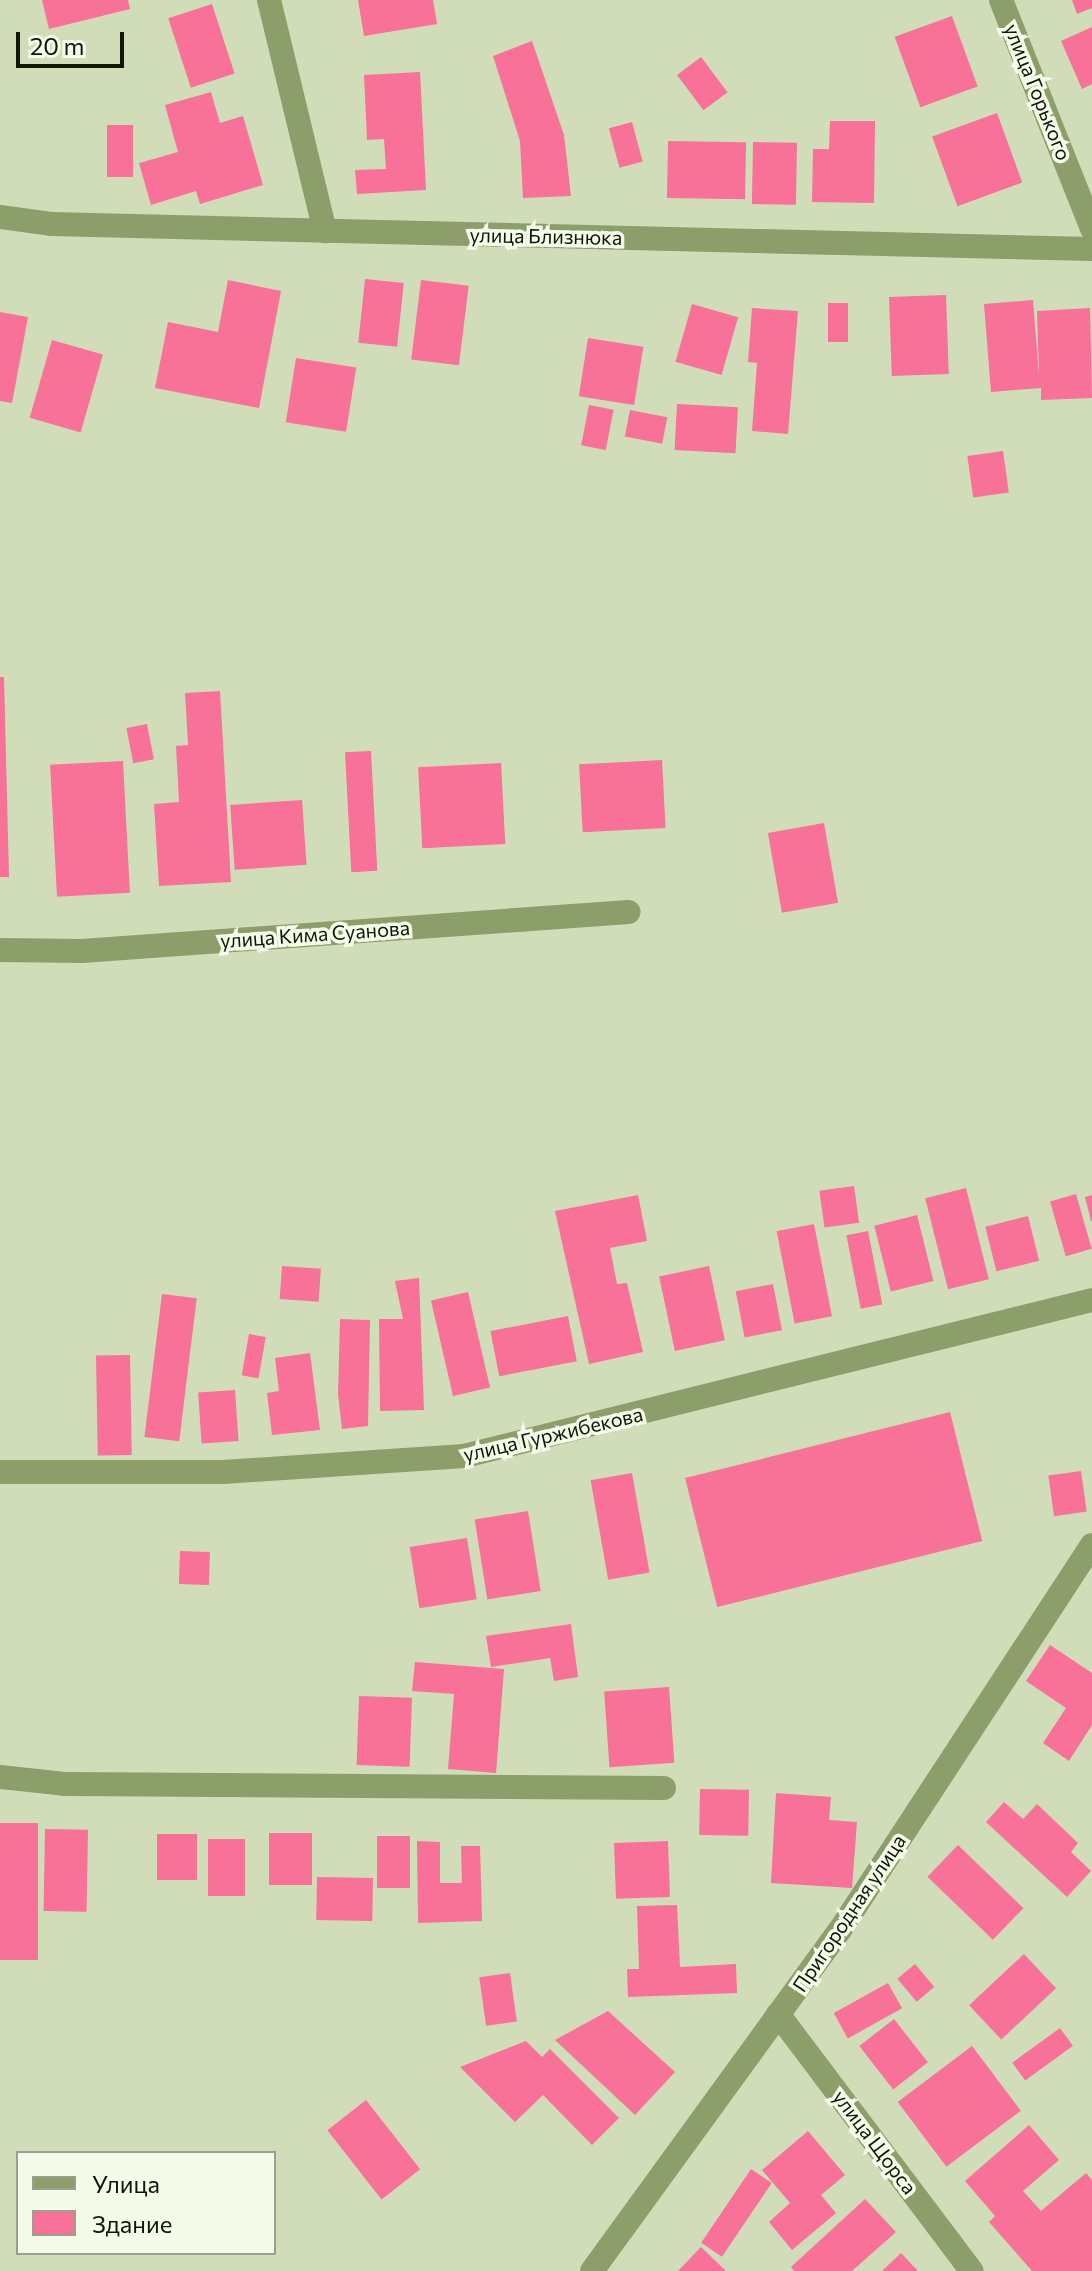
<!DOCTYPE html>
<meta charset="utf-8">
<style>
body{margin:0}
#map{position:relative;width:1092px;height:2271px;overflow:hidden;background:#d0ddb8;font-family:Commissioner,sans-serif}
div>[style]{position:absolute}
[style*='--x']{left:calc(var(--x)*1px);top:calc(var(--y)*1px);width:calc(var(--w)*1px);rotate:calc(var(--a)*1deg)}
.building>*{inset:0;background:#f87198;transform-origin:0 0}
.minor>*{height:24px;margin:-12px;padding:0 12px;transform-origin:12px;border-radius:12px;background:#8c9e6a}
.tertiary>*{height:24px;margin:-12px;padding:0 12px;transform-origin:12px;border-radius:12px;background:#8c9e6a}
span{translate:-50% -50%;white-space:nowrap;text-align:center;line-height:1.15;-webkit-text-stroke:7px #f4fbe8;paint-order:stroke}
.street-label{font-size:20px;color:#121609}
.legend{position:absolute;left:16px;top:2151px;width:260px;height:104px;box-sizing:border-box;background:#f4fbe8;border:2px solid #9a9f8f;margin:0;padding:10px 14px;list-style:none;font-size:24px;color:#121609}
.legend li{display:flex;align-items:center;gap:16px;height:40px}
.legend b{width:40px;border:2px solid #9a9f8f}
.scale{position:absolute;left:16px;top:32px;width:108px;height:36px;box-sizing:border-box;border:4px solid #121609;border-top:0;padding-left:10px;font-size:24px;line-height:28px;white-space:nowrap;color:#121609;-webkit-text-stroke:6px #f4fbe8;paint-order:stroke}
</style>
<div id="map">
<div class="building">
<div style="clip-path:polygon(42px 0,128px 0,130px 9px,49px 29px)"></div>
<div style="clip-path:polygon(358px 0,433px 0,437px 24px,364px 36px)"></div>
<div style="clip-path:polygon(1072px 0,1092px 0,1092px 8px,1077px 14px)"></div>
<div style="left:212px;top:4px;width:73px;height:46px;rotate:72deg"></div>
<div style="left:952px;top:16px;width:75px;height:61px;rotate:70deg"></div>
<div style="clip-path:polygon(1092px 27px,1092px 84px,1082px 89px,1061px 41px)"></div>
<div style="clip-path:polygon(532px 41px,564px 135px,571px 196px,523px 198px,520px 141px,493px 56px)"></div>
<div style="left:701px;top:57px;width:44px;height:30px;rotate:53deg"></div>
<div style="clip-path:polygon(420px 72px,426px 190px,357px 194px,355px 170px,386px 169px,384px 139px,367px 140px,364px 75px)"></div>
<div style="clip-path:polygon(211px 92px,220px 123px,243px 116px,263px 185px,200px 204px,196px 191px,151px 205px,139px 163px,178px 152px,165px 105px)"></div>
<div style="left:997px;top:113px;width:74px;height:69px;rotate:70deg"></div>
<div style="clip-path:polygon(830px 121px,875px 121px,874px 203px,812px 202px,813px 149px,829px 149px)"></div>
<div style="left:632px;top:122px;width:41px;height:24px;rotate:75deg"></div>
<div style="left:107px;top:125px;width:26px;height:52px"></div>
<div style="left:668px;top:141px;width:78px;height:57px;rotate:1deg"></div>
<div style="left:753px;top:142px;width:44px;height:62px;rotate:1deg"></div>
<div style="left:365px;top:279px;width:39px;height:64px;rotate:6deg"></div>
<div style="clip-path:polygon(228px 280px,281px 291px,259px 408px,155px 388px,168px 322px,218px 332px)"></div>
<div style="left:421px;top:280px;width:48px;height:80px;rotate:7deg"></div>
<div style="left:946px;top:295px;width:79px;height:57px;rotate:88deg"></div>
<div style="clip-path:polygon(1033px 300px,1039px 376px,1037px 311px,1090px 308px,1092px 398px,1041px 400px,1041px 388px,991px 392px,984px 304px)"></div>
<div style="left:828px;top:303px;width:20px;height:39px"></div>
<div style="left:692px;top:304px;width:48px;height:60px;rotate:16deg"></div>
<div style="clip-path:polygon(752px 308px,798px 311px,788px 434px,752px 431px,757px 363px,748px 362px)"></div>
<div style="clip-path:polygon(0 312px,28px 317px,12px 403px,0 401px)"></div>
<div style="left:588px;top:338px;width:56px;height:59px;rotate:9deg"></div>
<div style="left:52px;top:340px;width:53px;height:81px;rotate:16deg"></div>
<div style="left:296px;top:358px;width:61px;height:65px;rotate:9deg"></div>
<div style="left:677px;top:404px;width:61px;height:46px;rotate:3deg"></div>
<div style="left:589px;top:405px;width:25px;height:41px;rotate:11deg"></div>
<div style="left:630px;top:410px;width:38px;height:27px;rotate:11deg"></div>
<div style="left:1003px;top:451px;width:42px;height:36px;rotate:82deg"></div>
<div style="clip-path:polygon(0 677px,4px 677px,9px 877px,0 877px)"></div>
<div style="clip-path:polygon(220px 691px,231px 882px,159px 886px,154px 804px,179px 802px,176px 746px,188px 745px,185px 693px)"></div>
<div style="left:147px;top:724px;width:36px;height:21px;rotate:79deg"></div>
<div style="left:371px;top:751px;width:120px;height:26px;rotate:87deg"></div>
<div style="left:662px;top:760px;width:68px;height:83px;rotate:87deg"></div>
<div style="left:123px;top:761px;width:132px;height:73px;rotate:87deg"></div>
<div style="left:501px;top:763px;width:81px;height:83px;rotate:87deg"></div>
<div style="left:302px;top:800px;width:65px;height:72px;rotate:86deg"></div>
<div style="left:824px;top:823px;width:81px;height:57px;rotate:80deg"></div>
<div style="left:854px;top:1186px;width:37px;height:35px;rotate:82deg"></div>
<div style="left:966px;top:1188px;width:94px;height:42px;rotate:76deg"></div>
<div style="left:1076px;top:1194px;width:57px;height:27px;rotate:74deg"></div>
<div style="clip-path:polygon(638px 1195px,647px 1241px,610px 1248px,617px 1284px,627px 1283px,643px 1352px,589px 1364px,555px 1211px)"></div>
<div style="clip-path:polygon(1092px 1195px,1092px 1221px,1091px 1221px,1085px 1197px)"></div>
<div style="left:917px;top:1215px;width:68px;height:44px;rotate:76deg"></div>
<div style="left:1028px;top:1216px;width:46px;height:44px;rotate:76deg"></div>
<div style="left:814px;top:1224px;width:94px;height:38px;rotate:79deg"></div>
<div style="left:868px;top:1231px;width:75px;height:22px;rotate:79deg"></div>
<div style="left:282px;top:1266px;width:39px;height:33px;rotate:4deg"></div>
<div style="left:709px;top:1266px;width:76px;height:51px;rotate:78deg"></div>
<div style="clip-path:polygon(419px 1278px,424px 1410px,380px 1411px,379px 1319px,403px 1319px,395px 1281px)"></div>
<div style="left:773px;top:1284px;width:47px;height:38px;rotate:79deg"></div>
<div style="left:468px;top:1292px;width:98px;height:38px;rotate:77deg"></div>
<div style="left:162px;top:1294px;width:35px;height:144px;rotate:7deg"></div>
<div style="left:568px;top:1316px;width:46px;height:79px;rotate:79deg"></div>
<div style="clip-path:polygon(340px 1319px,370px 1320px,368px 1426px,342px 1429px,338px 1394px)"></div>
<div style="left:249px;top:1334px;width:17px;height:42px;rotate:10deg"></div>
<div style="clip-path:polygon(310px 1353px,320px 1430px,272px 1435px,267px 1393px,279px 1391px,275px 1358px)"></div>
<div style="left:130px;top:1355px;width:100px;height:34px;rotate:89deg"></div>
<div style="left:235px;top:1390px;width:51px;height:37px;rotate:86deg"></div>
<div style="left:950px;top:1412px;width:133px;height:273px;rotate:76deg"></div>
<div style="left:1081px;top:1471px;width:41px;height:33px;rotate:82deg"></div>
<div style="left:632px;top:1473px;width:101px;height:42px;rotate:80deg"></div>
<div style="left:528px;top:1511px;width:81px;height:54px;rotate:81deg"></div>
<div style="left:467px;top:1538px;width:62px;height:58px;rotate:81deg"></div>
<div style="left:180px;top:1551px;width:30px;height:33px;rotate:2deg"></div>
<div style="clip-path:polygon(571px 1624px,578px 1677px,554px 1681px,550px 1658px,491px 1667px,486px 1636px)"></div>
<div style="clip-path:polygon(1050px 1645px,1092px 1673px,1092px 1725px,1069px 1761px,1043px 1743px,1066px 1708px,1026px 1681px)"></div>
<div style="clip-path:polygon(415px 1662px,504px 1669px,496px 1773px,448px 1769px,454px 1694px,412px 1691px)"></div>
<div style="left:669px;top:1687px;width:76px;height:65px;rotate:86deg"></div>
<div style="left:359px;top:1696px;width:53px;height:69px;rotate:2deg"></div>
<div style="left:700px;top:1789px;width:49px;height:46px;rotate:1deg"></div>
<div style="clip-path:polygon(776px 1793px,831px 1797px,829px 1820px,857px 1822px,852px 1888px,771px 1883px)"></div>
<div style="clip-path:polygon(1004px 1802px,1023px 1819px,1037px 1804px,1078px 1843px,1071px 1852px,1091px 1871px,1067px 1897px,986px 1822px)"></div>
<div style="left:0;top:1823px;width:38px;height:137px"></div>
<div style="left:45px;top:1829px;width:43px;height:82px;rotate:1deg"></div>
<div style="left:312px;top:1833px;width:52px;height:43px;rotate:90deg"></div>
<div style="left:157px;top:1834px;width:40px;height:46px"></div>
<div style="left:377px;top:1836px;width:33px;height:52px"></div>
<div style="left:208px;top:1839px;width:37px;height:57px"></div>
<div style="clip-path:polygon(417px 1841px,440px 1842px,440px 1883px,462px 1883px,461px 1846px,480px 1846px,482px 1921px,418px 1923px)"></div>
<div style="left:668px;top:1841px;width:56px;height:54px;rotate:88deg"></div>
<div style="left:958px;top:1845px;width:91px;height:44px;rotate:44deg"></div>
<div style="left:317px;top:1877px;width:56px;height:43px;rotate:1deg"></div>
<div style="clip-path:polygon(677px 1905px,680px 1967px,736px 1964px,737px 1993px,628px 1997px,627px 1969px,639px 1969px,637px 1906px)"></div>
<div style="left:1024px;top:1954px;width:47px;height:75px;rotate:47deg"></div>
<div style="left:915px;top:1964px;width:30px;height:23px;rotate:50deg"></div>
<div style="left:510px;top:1973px;width:49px;height:31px;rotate:82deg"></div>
<div style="left:888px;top:1983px;width:29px;height:62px;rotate:61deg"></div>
<div style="clip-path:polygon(608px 2011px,675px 2072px,635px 2115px,555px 2040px)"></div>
<div style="left:894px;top:2019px;width:55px;height:44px;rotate:52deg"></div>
<div style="left:1060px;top:2028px;width:22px;height:59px;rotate:54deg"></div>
<div style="clip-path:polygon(526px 2041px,542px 2057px,550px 2049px,619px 2118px,592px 2145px,543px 2095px,515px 2122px,460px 2067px)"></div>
<div style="left:972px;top:2046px;width:81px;height:93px;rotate:53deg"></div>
<div style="left:366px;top:2100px;width:88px;height:49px;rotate:52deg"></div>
<div style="clip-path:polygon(1029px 2125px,1059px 2160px,1023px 2191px,1041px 2211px,1086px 2173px,1092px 2180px,1092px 2271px,1032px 2271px,989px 2222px,995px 2216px,965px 2181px)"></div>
<div style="clip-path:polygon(808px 2131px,845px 2175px,821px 2195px,836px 2213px,792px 2250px,769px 2222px,790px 2203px,762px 2170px)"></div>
<div style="left:751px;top:2169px;width:25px;height:89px;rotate:34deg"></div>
<div style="clip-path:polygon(865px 2199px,896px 2232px,852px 2271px,794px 2271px,791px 2267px)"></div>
<div style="clip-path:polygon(701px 2247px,726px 2271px,678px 2271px)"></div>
<div style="clip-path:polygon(901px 2253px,918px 2271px,882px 2271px)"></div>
</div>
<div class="minor">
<div style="--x:269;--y:0;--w:238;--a:76.4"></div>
<div style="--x:1001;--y:0;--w:246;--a:68.3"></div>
<div style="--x:0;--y:950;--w:82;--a:0.7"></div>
<div style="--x:82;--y:951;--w:548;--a:-4.08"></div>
<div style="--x:0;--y:1472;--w:223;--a:0"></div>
<div style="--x:223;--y:1472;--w:242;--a:-3.8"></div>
<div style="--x:464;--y:1456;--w:647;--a:-13.95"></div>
<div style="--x:0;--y:1777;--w:65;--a:6.1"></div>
<div style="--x:65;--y:1784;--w:599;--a:0.38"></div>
<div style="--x:778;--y:2014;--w:322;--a:53"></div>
<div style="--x:592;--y:2271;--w:422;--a:-54"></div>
<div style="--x:840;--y:1930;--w:460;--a:-56.8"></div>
</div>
<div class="tertiary">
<div style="--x:0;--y:217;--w:51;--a:7.8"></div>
<div style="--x:51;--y:224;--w:1041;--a:1.38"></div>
</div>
<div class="street-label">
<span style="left:1038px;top:92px;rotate:68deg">улица Горького</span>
<span style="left:546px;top:236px;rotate:1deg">улица Близнюка</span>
<span style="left:315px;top:934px;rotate:-4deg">улица Кима Суанова</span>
<span style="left:553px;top:1434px;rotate:-13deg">улица Гуржибекова</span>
<span style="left:849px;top:1913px;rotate:-56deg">Пригородная улица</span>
<span style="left:875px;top:2142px;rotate:53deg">улица Щорса</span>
</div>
<ul class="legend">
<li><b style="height:10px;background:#8c9e6a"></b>Улица</li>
<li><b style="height:22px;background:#f87198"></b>Здание</li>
</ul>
<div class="scale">20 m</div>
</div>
